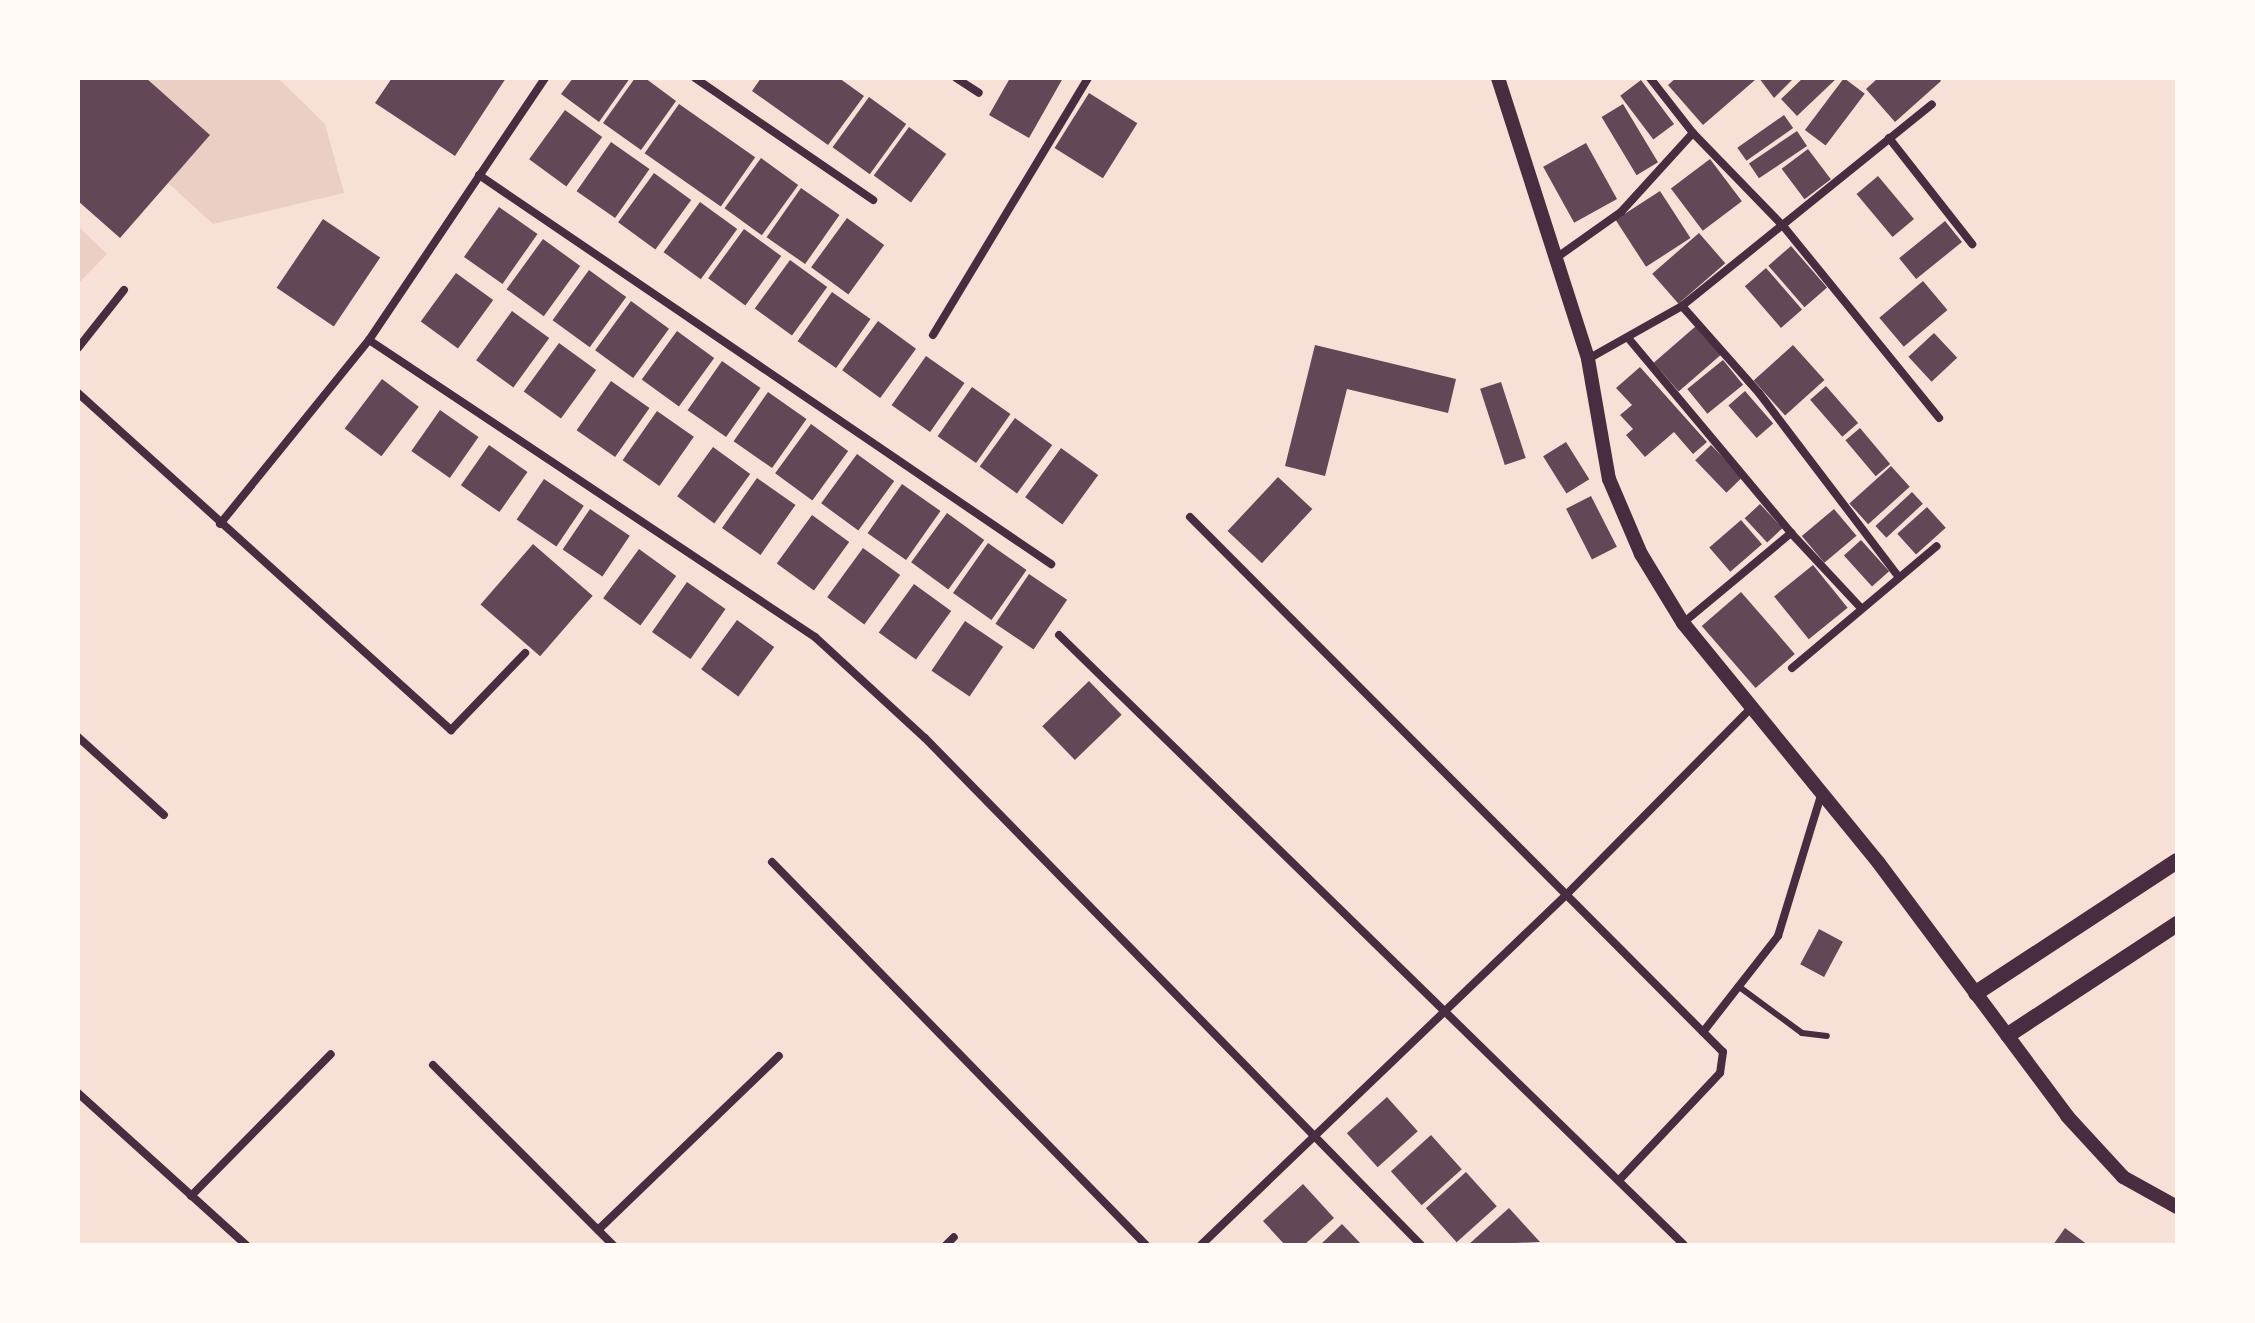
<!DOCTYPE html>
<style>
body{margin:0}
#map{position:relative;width:2255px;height:1323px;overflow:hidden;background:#f7e1d7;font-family:Figtree,sans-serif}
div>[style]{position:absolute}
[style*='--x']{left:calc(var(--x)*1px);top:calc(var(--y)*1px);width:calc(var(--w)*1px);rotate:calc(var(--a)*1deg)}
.green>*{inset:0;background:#ebcfc5}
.building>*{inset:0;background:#644757;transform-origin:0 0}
.service>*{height:6px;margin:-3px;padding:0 3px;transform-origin:3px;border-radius:3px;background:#4a2c40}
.minor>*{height:8px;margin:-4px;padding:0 4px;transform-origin:4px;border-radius:4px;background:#4a2c40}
.tertiary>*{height:14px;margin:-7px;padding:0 7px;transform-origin:7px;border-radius:7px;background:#4a2c40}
.secondary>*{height:16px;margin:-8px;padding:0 8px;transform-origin:8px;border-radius:8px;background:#4a2c40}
span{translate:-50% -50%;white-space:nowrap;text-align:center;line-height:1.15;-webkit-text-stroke:8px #fffaf5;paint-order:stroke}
.frame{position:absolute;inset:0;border:80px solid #fffaf5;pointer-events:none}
</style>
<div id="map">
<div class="green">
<div style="clip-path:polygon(146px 78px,278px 78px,325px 124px,344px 193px,213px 224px,168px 183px,209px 134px)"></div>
<div style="clip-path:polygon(78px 226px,107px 254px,78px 284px)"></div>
</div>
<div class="building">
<div style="clip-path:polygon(78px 78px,146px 78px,210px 135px,120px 238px,78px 201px)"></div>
<div style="clip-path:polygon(392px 78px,506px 78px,455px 156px,375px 103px)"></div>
<div style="clip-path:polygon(573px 78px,630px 78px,599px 122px,561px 94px)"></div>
<div style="clip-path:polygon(635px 78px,645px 78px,676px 101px,641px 150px,603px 123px)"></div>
<div style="clip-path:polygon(761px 78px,839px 78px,864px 96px,828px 145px,752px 91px)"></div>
<div style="clip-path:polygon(1010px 78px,1063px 78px,1029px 138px,989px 115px)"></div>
<div style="clip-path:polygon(1676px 78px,1753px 78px,1755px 80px,1703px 125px,1668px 85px)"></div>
<div style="clip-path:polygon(1759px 78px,1794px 78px,1774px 98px)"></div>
<div style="clip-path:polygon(1803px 78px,1837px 78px,1797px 116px,1781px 99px)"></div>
<div style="left:1844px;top:78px;width:26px;height:65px;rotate:37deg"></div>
<div style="clip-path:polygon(1878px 78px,1939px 78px,1941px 81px,1895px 122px,1866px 89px)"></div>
<div style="left:1641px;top:80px;width:55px;height:26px;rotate:53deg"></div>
<div style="left:1089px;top:93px;width:57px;height:65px;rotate:32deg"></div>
<div style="left:869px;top:97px;width:46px;height:62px;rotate:36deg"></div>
<div style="left:679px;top:104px;width:93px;height:60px;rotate:35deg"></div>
<div style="left:1623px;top:104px;width:68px;height:25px;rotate:59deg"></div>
<div style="left:565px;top:110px;width:46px;height:61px;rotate:36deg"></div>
<div style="left:1784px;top:115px;width:16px;height:57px;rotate:55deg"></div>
<div style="left:909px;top:127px;width:46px;height:60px;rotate:36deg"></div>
<div style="left:1797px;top:131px;width:18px;height:58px;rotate:56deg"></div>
<div style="left:611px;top:142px;width:47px;height:60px;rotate:35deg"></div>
<div style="left:1586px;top:143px;width:64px;height:49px;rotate:61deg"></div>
<div style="left:1808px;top:149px;width:38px;height:33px;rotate:53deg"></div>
<div style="left:761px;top:158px;width:46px;height:62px;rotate:36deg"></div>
<div style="left:1710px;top:159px;width:53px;height:49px;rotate:53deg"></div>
<div style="left:654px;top:173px;width:46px;height:61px;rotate:36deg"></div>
<div style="left:1878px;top:176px;width:56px;height:28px;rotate:50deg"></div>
<div style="left:801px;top:188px;width:47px;height:60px;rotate:35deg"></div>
<div style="left:1660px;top:191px;width:56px;height:53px;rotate:57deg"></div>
<div style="left:700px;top:202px;width:46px;height:62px;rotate:36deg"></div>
<div style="left:499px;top:207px;width:47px;height:61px;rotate:35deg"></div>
<div style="left:847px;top:218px;width:46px;height:61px;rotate:36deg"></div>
<div style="left:323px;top:219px;width:69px;height:83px;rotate:34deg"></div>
<div style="left:1945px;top:221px;width:27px;height:59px;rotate:51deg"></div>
<div style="left:744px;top:229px;width:46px;height:61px;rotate:36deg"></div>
<div style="left:1699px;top:233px;width:40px;height:62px;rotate:49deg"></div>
<div style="left:543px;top:239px;width:46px;height:62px;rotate:36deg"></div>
<div style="left:1791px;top:246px;width:55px;height:30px;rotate:49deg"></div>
<div style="left:790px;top:260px;width:46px;height:60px;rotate:36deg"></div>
<div style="left:1766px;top:268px;width:55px;height:28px;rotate:49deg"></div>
<div style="left:589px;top:270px;width:46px;height:62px;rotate:36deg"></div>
<div style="left:456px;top:273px;width:46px;height:60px;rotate:36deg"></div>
<div style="left:1923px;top:281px;width:38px;height:57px;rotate:50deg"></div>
<div style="left:832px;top:292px;width:47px;height:60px;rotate:35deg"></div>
<div style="left:631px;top:301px;width:47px;height:61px;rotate:36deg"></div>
<div style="left:512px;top:311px;width:46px;height:61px;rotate:36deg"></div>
<div style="left:878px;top:321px;width:47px;height:61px;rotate:36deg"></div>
<div style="left:1696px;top:326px;width:38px;height:56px;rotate:49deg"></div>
<div style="left:677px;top:331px;width:46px;height:60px;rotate:36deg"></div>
<div style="left:1934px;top:333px;width:34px;height:35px;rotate:47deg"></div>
<div style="left:559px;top:343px;width:46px;height:60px;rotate:36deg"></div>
<div style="clip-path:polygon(1315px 345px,1456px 379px,1448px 413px,1347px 389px,1325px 476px,1285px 466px)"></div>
<div style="left:1793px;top:345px;width:47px;height:53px;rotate:48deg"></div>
<div style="left:926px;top:356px;width:47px;height:60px;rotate:35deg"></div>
<div style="left:1723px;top:360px;width:32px;height:46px;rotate:51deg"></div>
<div style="left:722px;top:361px;width:47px;height:60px;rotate:35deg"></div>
<div style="clip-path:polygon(1640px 367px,1707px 442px,1693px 454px,1674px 432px,1645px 457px,1626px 435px,1633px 429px,1620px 415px,1632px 405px,1616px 388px)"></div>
<div style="left:382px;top:379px;width:46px;height:62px;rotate:37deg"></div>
<div style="left:611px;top:381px;width:47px;height:60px;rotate:35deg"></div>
<div style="left:1501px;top:382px;width:80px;height:22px;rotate:72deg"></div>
<div style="left:1826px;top:386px;width:49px;height:21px;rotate:49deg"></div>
<div style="left:972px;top:387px;width:47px;height:60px;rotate:35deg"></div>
<div style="left:1745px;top:391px;width:43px;height:22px;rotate:49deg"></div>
<div style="left:768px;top:392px;width:47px;height:60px;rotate:35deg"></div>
<div style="left:440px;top:410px;width:47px;height:50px;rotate:35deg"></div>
<div style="left:657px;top:411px;width:45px;height:60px;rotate:35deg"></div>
<div style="left:1015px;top:418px;width:46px;height:60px;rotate:36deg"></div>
<div style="left:811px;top:424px;width:46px;height:61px;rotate:36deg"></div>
<div style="left:1860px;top:428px;width:47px;height:19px;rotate:50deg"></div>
<div style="left:1566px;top:442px;width:44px;height:27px;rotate:58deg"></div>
<div style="left:489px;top:445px;width:47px;height:49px;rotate:35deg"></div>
<div style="left:1711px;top:445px;width:45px;height:22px;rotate:46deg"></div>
<div style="left:713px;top:447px;width:46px;height:61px;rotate:36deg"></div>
<div style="left:1061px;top:448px;width:46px;height:61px;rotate:36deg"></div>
<div style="left:857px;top:454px;width:46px;height:61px;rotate:36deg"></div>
<div style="left:1891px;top:466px;width:28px;height:56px;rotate:48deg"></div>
<div style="left:1278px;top:477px;width:47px;height:74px;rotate:43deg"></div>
<div style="left:757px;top:478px;width:47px;height:61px;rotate:35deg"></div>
<div style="left:544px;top:479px;width:48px;height:49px;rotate:34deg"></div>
<div style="left:902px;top:484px;width:47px;height:60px;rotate:35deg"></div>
<div style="left:1912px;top:492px;width:16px;height:50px;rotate:47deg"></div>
<div style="left:1591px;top:496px;width:57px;height:28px;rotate:63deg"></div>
<div style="left:1760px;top:504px;width:33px;height:21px;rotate:47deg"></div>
<div style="left:1927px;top:507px;width:28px;height:40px;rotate:48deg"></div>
<div style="left:590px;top:509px;width:48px;height:49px;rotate:34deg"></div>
<div style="left:1834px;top:509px;width:35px;height:42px;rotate:50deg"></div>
<div style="left:947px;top:513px;width:46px;height:61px;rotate:36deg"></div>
<div style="left:812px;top:515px;width:46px;height:60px;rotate:36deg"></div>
<div style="left:1741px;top:520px;width:32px;height:42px;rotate:49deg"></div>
<div style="left:1861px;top:540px;width:42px;height:23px;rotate:48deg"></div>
<div style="left:988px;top:543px;width:47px;height:61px;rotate:35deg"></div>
<div style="left:533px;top:544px;width:79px;height:80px;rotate:41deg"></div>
<div style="left:863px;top:548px;width:46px;height:61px;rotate:36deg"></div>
<div style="left:639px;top:549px;width:46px;height:61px;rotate:36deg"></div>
<div style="left:1813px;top:565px;width:55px;height:50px;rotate:51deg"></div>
<div style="left:1029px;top:574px;width:46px;height:60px;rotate:34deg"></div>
<div style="left:687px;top:582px;width:47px;height:61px;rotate:35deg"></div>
<div style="left:914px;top:584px;width:46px;height:60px;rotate:36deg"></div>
<div style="left:1741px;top:592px;width:82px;height:52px;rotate:49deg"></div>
<div style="left:737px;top:620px;width:46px;height:61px;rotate:36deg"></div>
<div style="left:965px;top:621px;width:46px;height:60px;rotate:34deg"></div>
<div style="left:1089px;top:681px;width:47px;height:65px;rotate:46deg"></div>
<div style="left:1819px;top:929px;width:27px;height:40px;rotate:28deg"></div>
<div style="left:1387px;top:1097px;width:46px;height:54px;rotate:48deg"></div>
<div style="left:1431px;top:1135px;width:46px;height:54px;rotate:48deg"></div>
<div style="left:1466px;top:1172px;width:46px;height:54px;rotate:48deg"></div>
<div style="clip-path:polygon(1303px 1184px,1334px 1218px,1304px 1245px,1285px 1245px,1263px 1221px)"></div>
<div style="clip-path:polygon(1509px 1208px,1540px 1242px,1468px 1245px)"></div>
<div style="clip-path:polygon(1342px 1224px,1362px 1245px,1320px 1245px)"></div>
<div style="clip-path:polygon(2065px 1228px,2088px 1245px,2053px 1245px)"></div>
</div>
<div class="service">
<div style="--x:1738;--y:986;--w:79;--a:36.3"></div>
<div style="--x:1802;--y:1033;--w:25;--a:7"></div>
</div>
<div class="minor">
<div style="--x:695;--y:78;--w:216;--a:34.4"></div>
<div style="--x:956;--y:78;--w:27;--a:33"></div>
<div style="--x:1650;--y:78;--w:70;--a:52"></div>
<div style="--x:1889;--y:138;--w:135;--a:51.9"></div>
<div style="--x:479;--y:175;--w:692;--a:34.22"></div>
<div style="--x:1556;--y:258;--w:80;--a:-35.3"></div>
<div style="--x:1621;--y:212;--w:107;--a:-47.7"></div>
<div style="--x:1693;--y:133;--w:131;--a:45.9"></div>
<div style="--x:1784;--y:227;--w:246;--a:50.9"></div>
<div style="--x:1682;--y:306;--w:116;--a:48.5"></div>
<div style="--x:1759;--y:393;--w:230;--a:52.8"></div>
<div style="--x:933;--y:335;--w:300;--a:-58.9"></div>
<div style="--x:1629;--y:339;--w:253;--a:50.1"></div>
<div style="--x:1791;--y:533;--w:101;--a:47"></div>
<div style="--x:369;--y:340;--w:536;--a:33.66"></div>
<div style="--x:815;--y:637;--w:149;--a:42.6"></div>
<div style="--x:925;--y:738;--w:709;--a:45.63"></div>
<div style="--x:78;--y:348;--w:74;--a:-51.6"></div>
<div style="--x:1588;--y:359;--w:108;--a:-29.4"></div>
<div style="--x:1682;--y:306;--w:321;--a:-38.9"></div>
<div style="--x:78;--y:393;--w:503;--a:42.1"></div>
<div style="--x:451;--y:730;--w:107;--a:-46.1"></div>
<div style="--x:1190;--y:517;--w:755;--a:45.11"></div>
<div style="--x:1723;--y:1052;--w:21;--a:98"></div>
<div style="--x:1720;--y:1073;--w:147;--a:133.3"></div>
<div style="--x:220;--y:524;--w:237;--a:-51"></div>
<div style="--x:369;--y:340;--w:316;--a:-56.1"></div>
<div style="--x:1683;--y:623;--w:141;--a:-39.8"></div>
<div style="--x:1059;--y:635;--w:873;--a:44.3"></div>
<div style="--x:1792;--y:668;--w:189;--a:-40.1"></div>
<div style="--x:78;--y:737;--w:116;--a:42.2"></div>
<div style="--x:772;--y:862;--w:535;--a:45.68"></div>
<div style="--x:1703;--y:1032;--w:122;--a:-52"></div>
<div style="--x:1778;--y:936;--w:147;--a:-73"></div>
<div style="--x:433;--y:1065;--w:255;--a:45"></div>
<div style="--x:78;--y:1093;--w:227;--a:42.1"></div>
<div style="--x:191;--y:1196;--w:199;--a:-45.4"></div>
<div style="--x:598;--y:1230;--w:251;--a:-43.9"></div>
<div style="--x:946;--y:1245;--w:11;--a:-45"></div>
<div style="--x:1201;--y:1245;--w:507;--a:-43.8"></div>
<div style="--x:1567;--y:894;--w:260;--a:-45.3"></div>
</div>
<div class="tertiary">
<div style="--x:1498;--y:78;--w:295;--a:72.2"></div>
<div style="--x:1588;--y:359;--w:122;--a:80.1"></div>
<div style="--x:1609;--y:479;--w:82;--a:66.9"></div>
<div style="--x:1641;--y:554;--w:81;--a:58.7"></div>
<div style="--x:1683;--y:623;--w:308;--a:50.8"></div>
<div style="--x:1878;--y:862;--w:317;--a:53.3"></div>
<div style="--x:2067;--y:1116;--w:83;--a:47.4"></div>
<div style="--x:2123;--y:1177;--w:62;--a:29.1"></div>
</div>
<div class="secondary">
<div style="--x:1976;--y:993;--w:240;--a:-33.3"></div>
<div style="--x:2008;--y:1035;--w:202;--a:-33.3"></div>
</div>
<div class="frame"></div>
</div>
